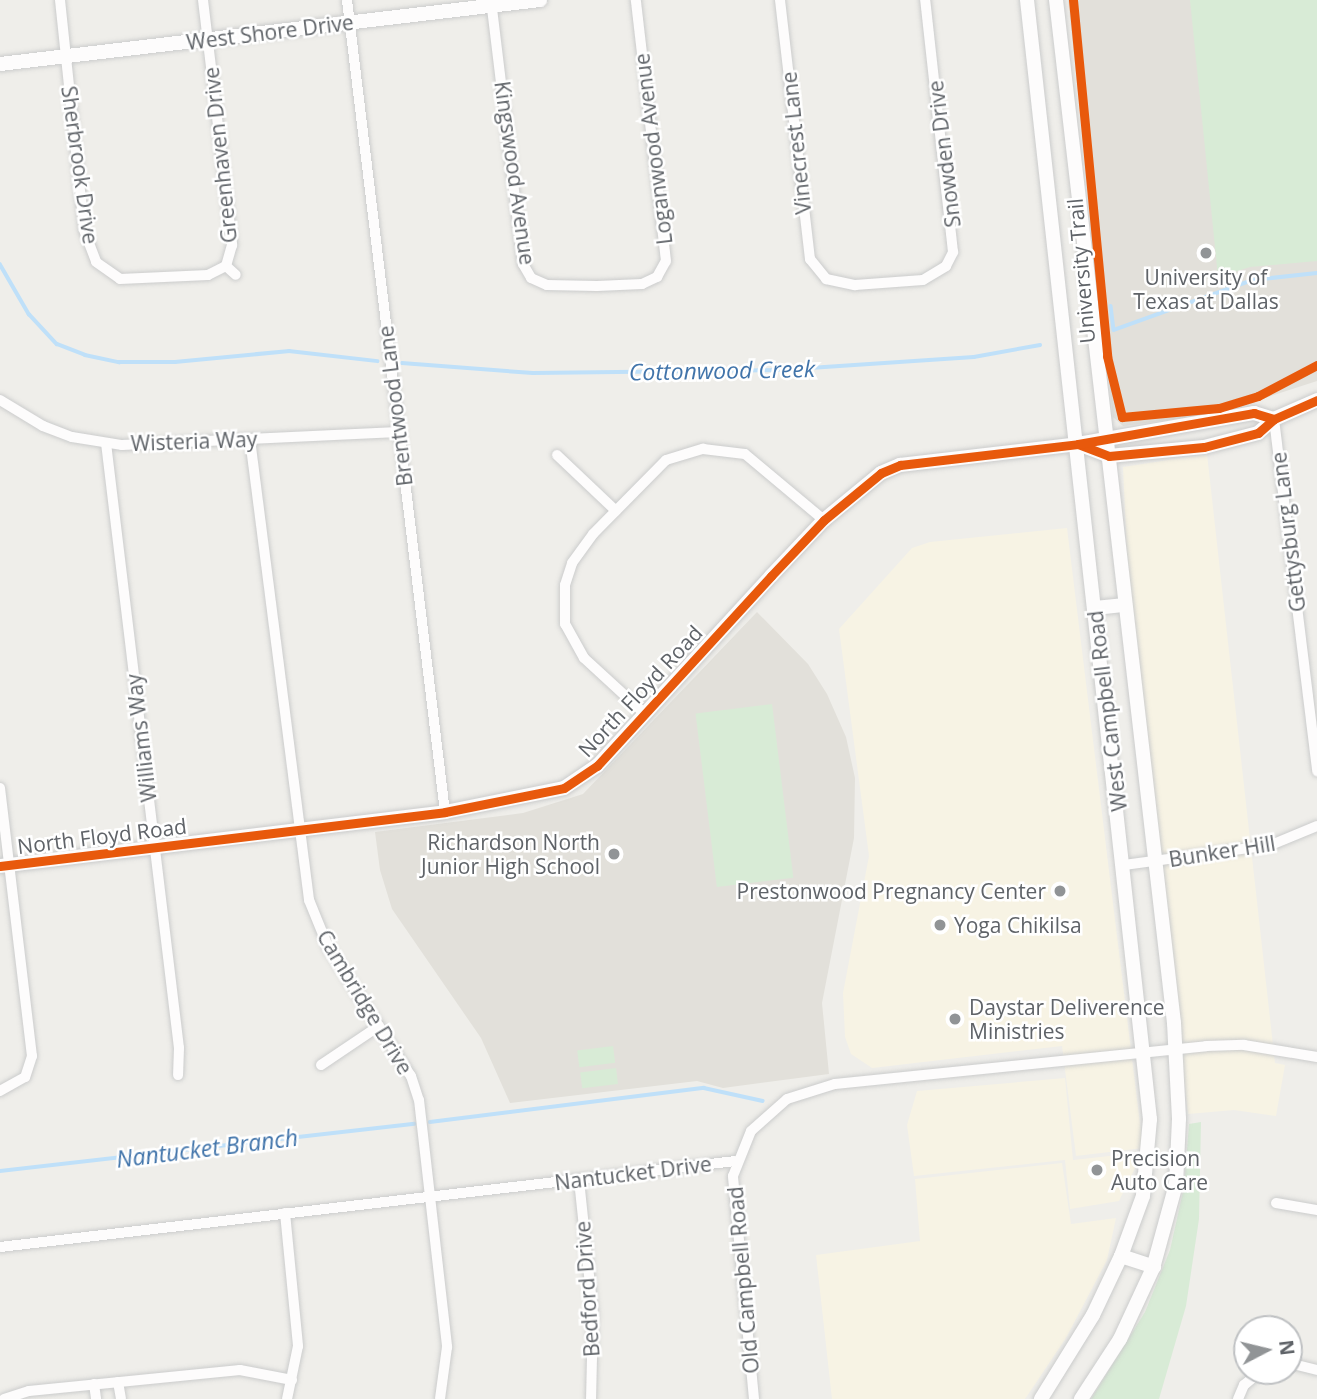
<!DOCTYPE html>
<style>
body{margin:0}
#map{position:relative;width:1317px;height:1399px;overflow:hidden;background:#efeeea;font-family:"Open Sans",sans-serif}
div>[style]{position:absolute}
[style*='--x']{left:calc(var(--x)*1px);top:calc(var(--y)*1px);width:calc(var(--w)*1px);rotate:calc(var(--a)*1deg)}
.commercial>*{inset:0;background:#f7f3e4}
.education>*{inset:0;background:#e2e0da}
.green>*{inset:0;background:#d8ebd6;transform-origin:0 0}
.stream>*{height:3.5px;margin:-1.75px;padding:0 1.75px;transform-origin:1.75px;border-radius:1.75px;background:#bfe0f9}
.roads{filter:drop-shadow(0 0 2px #cbcccc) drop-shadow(0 0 2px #cbcccc)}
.street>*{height:10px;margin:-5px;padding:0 5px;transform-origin:5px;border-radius:5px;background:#fdfcfc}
.secondary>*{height:14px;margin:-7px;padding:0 7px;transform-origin:7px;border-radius:7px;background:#fdfcfc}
.cycleway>*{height:9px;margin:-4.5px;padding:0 4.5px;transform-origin:4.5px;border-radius:4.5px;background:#e8590c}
.dots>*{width:19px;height:19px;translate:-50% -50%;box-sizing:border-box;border:4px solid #fff;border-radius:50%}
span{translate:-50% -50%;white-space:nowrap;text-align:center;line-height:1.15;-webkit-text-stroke:5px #fff;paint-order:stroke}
.street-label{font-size:21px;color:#5f6368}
.poi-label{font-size:21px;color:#5f6368}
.right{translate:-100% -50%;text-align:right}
.left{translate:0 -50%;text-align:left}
.water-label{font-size:23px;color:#4174aa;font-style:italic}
.north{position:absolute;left:1233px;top:1315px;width:70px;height:70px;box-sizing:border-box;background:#fff;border:2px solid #bfc1c3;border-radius:50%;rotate:83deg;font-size:19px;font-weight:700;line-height:28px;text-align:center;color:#5f6368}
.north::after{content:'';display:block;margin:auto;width:24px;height:32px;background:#919496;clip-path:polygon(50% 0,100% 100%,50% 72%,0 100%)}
</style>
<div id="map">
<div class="commercial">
<div style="clip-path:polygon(1207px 454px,1275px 1063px,1285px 1065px,1276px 1116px,1234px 1110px,1188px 1114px,1127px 556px,1123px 467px)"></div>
<div style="clip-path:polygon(1067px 528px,1143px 1148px,1076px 1156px,1062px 1046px,872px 1068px,851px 1054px,845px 1037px,843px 993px,869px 856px,839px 629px,912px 548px,930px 542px)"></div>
<div style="clip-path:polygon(1065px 1078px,1073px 1160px,1136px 1153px,1137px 1164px,1119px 1201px,1070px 1209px,1065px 1160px,914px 1176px,907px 1125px,917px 1091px)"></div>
<div style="clip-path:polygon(1062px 1163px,1071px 1224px,1116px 1218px,1107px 1260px,1066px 1338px,1025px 1399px,832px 1399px,816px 1255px,920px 1241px,915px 1179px)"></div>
</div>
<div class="education">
<div style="clip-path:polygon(1068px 0,1317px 0,1317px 381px,1219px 413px,1123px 426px,1113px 417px)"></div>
<div style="clip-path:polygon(757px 612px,808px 664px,827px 694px,846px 737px,855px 778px,854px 838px,822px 1003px,829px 1074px,723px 1088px,697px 1081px,510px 1103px,481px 1038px,392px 909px,380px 870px,375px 832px,523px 813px,583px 794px)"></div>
</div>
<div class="green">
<div style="clip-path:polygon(1190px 0,1317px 0,1317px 261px,1250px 267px,1218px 277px)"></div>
<div style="left:772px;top:704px;width:175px;height:77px;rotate:83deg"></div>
<div style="left:613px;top:1046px;width:17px;height:36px;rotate:83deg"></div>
<div style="left:616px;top:1068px;width:16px;height:36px;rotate:83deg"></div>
<div style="clip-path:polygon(1201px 1122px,1199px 1219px,1186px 1306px,1159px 1399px,1091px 1399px,1145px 1312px,1170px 1250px,1184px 1187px,1189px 1124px)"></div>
</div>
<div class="stream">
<div style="--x:0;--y:264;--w:58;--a:59.9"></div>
<div style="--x:29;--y:314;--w:41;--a:47"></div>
<div style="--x:57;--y:344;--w:30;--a:21"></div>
<div style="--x:85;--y:355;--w:35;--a:12"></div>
<div style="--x:119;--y:362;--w:56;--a:0"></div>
<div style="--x:175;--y:362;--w:115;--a:-5.5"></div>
<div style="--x:289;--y:351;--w:89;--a:6.5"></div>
<div style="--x:1111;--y:306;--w:24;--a:83"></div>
<div style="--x:1114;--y:330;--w:148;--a:-19.8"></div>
<div style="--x:1253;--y:280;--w:64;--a:-6.2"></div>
<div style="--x:402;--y:363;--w:131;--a:4.4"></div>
<div style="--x:533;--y:373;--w:247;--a:-0.7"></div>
<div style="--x:780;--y:370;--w:194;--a:-3.8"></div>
<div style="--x:974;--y:357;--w:67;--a:-10.3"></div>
<div style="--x:430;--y:1122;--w:276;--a:-7.1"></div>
<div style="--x:704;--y:1088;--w:60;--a:12.4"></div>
<div style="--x:0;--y:1171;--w:417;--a:-6.5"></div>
</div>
<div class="roads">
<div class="street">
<div style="--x:60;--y:0;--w:231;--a:84"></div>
<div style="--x:84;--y:230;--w:34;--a:69"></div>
<div style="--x:96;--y:262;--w:29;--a:35"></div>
<div style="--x:120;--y:279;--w:88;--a:-2.6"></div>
<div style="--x:208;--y:275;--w:20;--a:-27"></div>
<div style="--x:226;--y:266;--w:13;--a:42"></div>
<div style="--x:203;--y:0;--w:247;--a:83.2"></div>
<div style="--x:232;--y:245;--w:22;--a:106"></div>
<div style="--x:347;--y:0;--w:818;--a:83.12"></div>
<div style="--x:491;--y:0;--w:266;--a:83.1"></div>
<div style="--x:523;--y:264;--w:16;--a:60"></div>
<div style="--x:531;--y:278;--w:17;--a:24"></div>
<div style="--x:547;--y:285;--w:50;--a:1.1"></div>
<div style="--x:597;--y:286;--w:45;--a:-2.5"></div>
<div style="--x:642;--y:284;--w:17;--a:-25"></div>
<div style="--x:657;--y:277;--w:18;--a:-61"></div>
<div style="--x:666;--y:261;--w:263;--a:-96.6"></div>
<div style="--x:780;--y:0;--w:261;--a:83.4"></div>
<div style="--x:810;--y:259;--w:26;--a:51"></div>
<div style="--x:826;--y:279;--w:30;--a:12"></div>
<div style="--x:855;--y:285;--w:68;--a:-4.2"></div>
<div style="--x:923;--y:280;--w:27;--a:-31"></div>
<div style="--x:946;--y:266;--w:16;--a:-63"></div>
<div style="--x:953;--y:252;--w:254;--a:-96.3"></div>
<div style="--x:0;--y:400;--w:50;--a:31.2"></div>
<div style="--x:43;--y:426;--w:31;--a:21"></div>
<div style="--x:72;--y:437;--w:51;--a:9.1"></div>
<div style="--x:122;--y:445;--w:276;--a:-2.7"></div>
<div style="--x:1274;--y:419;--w:355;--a:83"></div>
<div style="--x:250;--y:439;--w:465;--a:82.7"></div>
<div style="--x:309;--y:900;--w:53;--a:67.8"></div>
<div style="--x:329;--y:949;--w:151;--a:57.2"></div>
<div style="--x:411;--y:1076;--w:25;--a:72"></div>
<div style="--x:419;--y:1100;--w:249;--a:83.5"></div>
<div style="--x:447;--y:1347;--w:52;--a:97.7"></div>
<div style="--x:106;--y:443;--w:609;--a:83.12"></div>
<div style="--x:179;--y:1048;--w:27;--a:92"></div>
<div style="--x:557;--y:455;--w:81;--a:43.5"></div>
<div style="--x:645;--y:714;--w:83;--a:-137.4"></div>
<div style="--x:584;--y:658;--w:39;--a:-119"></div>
<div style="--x:565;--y:624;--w:39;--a:-90"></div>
<div style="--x:565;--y:585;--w:23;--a:-72"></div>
<div style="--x:572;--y:563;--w:36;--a:-54"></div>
<div style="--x:593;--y:534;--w:104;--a:-45.4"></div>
<div style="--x:666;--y:460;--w:39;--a:-17"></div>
<div style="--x:703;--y:449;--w:42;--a:6.8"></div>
<div style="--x:745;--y:454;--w:103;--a:39.9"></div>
<div style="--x:0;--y:788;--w:270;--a:83.2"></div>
<div style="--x:32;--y:1056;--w:22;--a:108"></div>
<div style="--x:25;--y:1077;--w:29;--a:151"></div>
<div style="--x:1124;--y:865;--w:148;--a:-7.7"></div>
<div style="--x:1271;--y:845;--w:50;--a:-22.4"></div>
<div style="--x:321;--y:1065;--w:70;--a:-33.9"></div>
<div style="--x:579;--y:1180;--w:134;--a:84"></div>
<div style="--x:593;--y:1313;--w:86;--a:91.3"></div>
<div style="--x:1276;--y:1203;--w:42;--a:9.7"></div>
<div style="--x:285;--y:1213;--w:134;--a:84.4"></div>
<div style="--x:298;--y:1346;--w:54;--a:101.7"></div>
<div style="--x:0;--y:1247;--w:740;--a:-6.67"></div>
<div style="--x:1289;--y:1363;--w:29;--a:14"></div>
<div style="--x:118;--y:1382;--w:17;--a:80"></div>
<div style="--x:94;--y:1384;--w:15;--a:82"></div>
<div style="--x:4;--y:1399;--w:26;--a:-18"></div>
<div style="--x:29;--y:1391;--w:212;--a:-5.7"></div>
<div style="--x:240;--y:1370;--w:53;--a:10.9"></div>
<div style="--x:754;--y:1399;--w:224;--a:-95.4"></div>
<div style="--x:733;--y:1176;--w:48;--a:-68.2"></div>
<div style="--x:751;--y:1131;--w:48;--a:-41.6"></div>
<div style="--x:787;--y:1099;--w:50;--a:-17.4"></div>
<div style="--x:835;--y:1084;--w:373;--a:-5.8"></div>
<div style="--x:1206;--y:1046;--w:38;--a:-2"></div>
<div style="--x:1244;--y:1045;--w:74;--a:9.3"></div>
<div style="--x:1238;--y:1399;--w:15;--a:-67"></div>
<div style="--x:1244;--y:1385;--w:22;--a:-39"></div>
</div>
<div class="secondary">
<div style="--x:1027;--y:0;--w:1126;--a:83.73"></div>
<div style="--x:1150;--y:1119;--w:77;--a:95.2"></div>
<div style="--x:1143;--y:1196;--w:64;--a:110.1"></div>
<div style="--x:1121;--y:1256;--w:65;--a:115.4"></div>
<div style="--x:1093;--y:1315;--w:99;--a:121.8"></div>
<div style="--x:1056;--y:0;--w:1030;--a:83.42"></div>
<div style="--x:1174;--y:1023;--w:96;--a:87"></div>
<div style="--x:1179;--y:1119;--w:65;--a:92.6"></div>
<div style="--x:1176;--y:1184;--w:87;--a:105.3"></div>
<div style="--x:1153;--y:1268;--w:78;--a:114.9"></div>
<div style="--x:1120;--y:1339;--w:72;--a:123"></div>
<div style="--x:0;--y:64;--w:544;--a:-6.76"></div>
<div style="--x:1078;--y:444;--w:33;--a:21"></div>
<div style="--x:1109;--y:456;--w:95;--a:-5.4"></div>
<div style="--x:1204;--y:447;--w:56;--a:-14.5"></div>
<div style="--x:1258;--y:433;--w:21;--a:-41"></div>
<div style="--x:1274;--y:419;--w:47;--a:-23.8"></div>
<div style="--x:1095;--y:608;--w:30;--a:-6"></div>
<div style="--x:0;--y:866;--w:448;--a:-6.9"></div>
<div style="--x:445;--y:812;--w:121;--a:-11.4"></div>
<div style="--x:564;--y:788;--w:40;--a:-34"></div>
<div style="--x:597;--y:766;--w:258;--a:-47.5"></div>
<div style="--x:771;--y:576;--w:77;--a:-46.6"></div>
<div style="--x:824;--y:520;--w:74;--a:-39.5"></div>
<div style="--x:881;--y:473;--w:21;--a:-23"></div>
<div style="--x:900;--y:465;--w:179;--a:-6.7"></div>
<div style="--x:1078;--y:444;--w:179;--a:-10"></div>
<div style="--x:1254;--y:413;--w:21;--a:17"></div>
<div style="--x:1121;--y:1256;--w:35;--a:18"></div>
</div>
</div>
<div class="cycleway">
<div style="--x:1073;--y:0;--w:358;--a:84.5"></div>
<div style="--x:1107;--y:356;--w:63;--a:76.2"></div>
<div style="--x:1122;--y:417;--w:97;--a:-5.3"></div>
<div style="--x:1219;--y:408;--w:41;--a:-17.1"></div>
<div style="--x:1258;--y:396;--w:67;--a:-27.7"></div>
<div style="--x:1078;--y:444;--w:33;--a:21"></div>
<div style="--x:1109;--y:456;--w:95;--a:-5.4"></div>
<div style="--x:1204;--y:447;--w:56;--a:-14.5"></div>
<div style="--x:1258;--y:433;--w:21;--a:-41"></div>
<div style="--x:1274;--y:419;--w:47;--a:-23.8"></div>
<div style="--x:0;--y:866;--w:448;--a:-6.9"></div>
<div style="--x:445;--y:812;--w:121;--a:-11.4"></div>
<div style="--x:564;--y:788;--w:40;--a:-34"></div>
<div style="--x:597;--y:766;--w:258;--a:-47.5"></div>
<div style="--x:771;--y:576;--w:77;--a:-46.6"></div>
<div style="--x:824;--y:520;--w:74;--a:-39.5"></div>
<div style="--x:881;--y:473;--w:21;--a:-23"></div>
<div style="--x:900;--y:465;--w:179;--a:-6.7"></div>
<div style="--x:1078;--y:444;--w:179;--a:-10"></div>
<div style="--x:1254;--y:413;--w:21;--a:17"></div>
</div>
<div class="dots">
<div style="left:1206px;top:253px;background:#919496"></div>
<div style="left:614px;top:854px;background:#919496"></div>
<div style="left:1060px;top:891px;background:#919496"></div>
<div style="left:940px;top:925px;background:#919496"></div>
<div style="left:955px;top:1019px;background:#919496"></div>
<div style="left:1097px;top:1170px;background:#919496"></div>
</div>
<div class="street-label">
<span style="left:270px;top:32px;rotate:-7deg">West Shore Drive</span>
<span style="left:796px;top:143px;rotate:-96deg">Vinecrest Lane</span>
<span style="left:653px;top:149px;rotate:-97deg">Loganwood Avenue</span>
<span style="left:944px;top:154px;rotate:-97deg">Snowden Drive</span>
<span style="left:220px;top:155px;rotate:-96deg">Greenhaven Drive</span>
<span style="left:80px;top:165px;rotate:82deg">Sherbrook Drive</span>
<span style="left:515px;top:173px;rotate:82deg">Kingswood Avenue</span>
<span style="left:1081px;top:271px;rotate:-95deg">University Trail</span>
<span style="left:395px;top:406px;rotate:-97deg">Brentwood Lane</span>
<span style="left:194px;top:441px;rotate:-2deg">Wisteria Way</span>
<span style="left:1288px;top:532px;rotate:-97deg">Gettysburg Lane</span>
<span style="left:640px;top:691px;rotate:-47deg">North Floyd Road</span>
<span style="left:1107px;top:711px;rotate:-97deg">West Campbell Road</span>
<span style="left:141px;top:738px;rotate:-97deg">Williams Way</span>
<span style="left:102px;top:836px;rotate:-7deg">North Floyd Road</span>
<span style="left:1222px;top:851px;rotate:-9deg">Bunker Hill</span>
<span style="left:365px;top:1002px;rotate:59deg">Cambridge Drive</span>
<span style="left:633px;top:1173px;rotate:-7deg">Nantucket Drive</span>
<span style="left:743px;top:1280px;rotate:-95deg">Old Campbell Road</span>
<span style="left:587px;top:1289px;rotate:-94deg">Bedford Drive</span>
</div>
<div class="poi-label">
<span style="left:1206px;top:289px">University of<br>Texas at Dallas</span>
<span class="right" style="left:600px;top:854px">Richardson North<br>Junior High School</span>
<span class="right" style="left:1046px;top:891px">Prestonwood Pregnancy Center</span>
<span class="left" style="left:954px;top:925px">Yoga Chikilsa</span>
<span class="left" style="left:969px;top:1019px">Daystar Deliverence<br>Ministries</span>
<span class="left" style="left:1111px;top:1170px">Precision<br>Auto Care</span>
</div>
<div class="water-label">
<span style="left:722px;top:370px;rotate:-1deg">Cottonwood Creek</span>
<span style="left:207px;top:1148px;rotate:-7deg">Nantucket Branch</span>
</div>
<div class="north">N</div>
</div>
